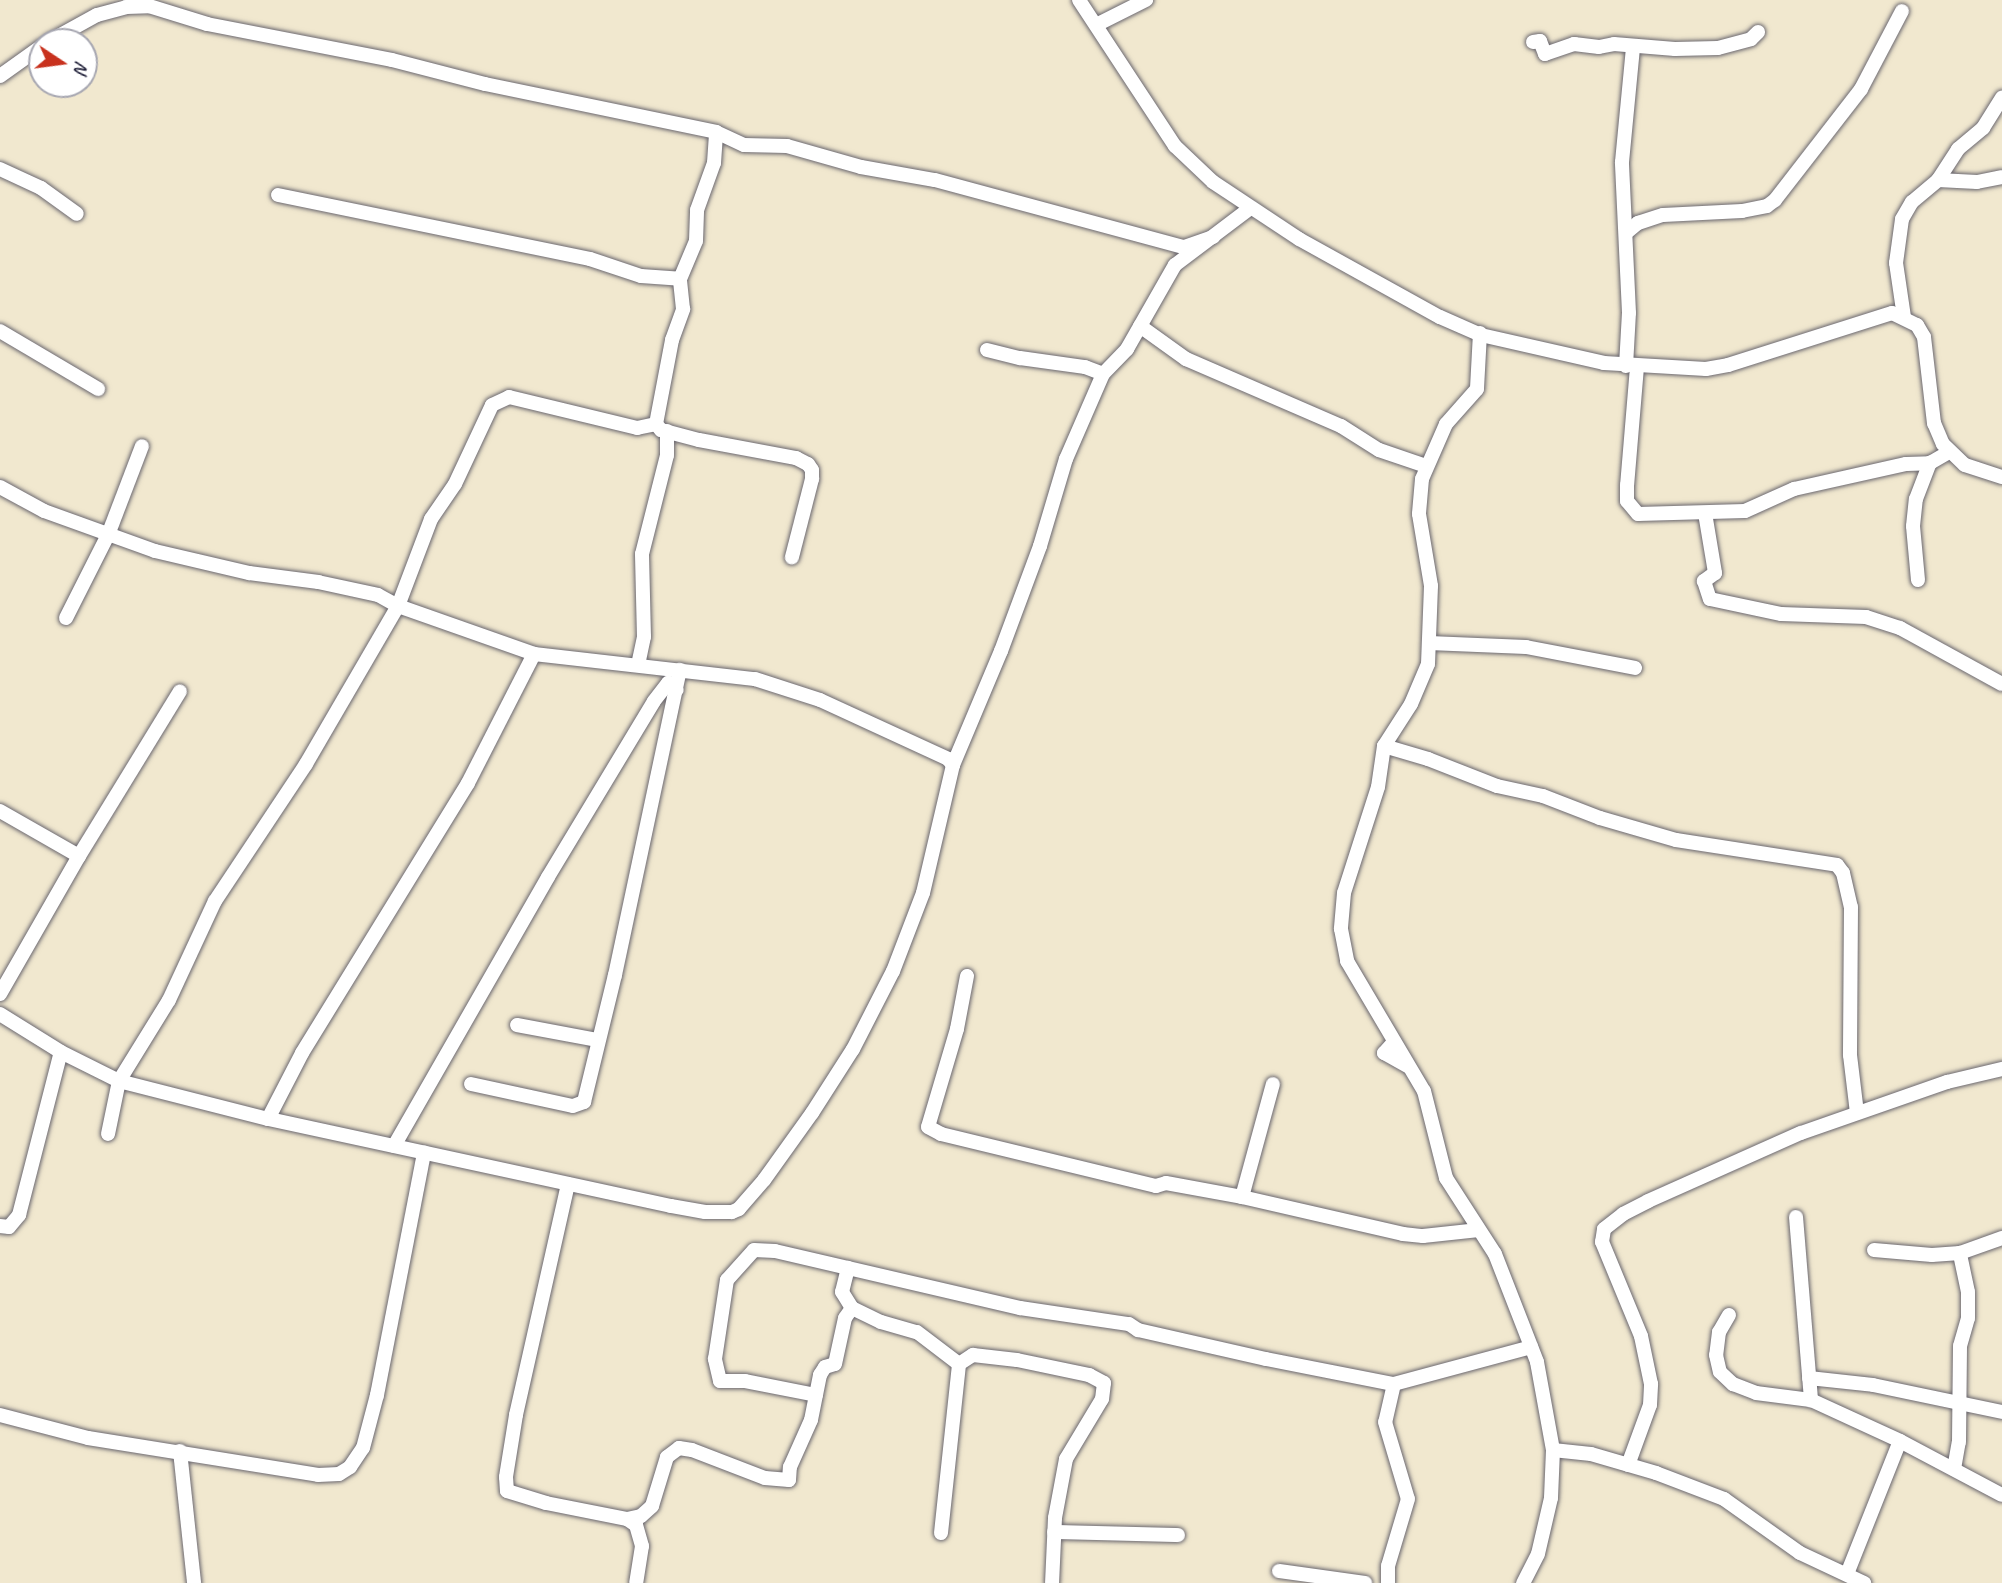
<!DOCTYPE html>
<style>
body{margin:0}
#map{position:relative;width:2002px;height:1583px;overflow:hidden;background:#f1e8cf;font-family:Caveat,sans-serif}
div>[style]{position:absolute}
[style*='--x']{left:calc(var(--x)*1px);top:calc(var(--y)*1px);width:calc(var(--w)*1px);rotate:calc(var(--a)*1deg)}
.roads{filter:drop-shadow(0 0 2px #6a676f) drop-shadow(0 0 2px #6a676f)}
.minor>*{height:14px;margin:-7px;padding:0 7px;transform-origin:7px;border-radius:7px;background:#fff}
span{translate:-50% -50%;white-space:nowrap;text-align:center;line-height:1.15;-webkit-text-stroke:7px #fff;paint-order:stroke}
.north{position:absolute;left:28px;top:28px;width:70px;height:70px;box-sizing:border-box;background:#fff;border:2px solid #a7a7b1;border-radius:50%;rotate:103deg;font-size:19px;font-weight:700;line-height:28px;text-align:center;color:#22223b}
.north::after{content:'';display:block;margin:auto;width:24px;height:32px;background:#c8321e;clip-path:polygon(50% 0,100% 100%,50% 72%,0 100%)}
</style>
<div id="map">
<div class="roads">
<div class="minor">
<div style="--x:1079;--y:0;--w:175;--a:56.7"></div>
<div style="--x:1175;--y:146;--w:52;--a:43.5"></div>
<div style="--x:1213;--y:182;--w:103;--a:33.5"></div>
<div style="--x:1299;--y:239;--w:161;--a:29"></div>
<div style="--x:1440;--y:317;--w:45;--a:23.7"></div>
<div style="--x:1481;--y:335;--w:126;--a:12.8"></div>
<div style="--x:1604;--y:363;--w:102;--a:3.4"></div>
<div style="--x:1706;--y:369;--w:22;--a:-10"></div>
<div style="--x:1728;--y:365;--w:172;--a:-17.6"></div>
<div style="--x:1892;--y:313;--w:28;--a:26"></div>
<div style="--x:1917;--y:325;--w:14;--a:60"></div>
<div style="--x:1924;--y:337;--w:87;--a:83.4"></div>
<div style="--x:1934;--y:423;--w:23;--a:67"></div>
<div style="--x:1943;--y:444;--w:30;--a:44"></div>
<div style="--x:1965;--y:465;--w:39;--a:18"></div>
<div style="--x:1098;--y:24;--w:54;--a:-26.6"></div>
<div style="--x:48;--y:42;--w:56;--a:-28.9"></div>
<div style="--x:97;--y:15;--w:30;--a:-15"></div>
<div style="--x:126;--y:7;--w:23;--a:-2"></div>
<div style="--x:149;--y:6;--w:61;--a:17.2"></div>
<div style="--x:207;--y:24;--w:188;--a:11"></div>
<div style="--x:392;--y:60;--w:96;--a:14.5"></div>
<div style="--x:485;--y:84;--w:236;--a:11.7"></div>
<div style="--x:716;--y:132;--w:31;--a:25"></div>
<div style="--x:744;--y:145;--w:43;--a:1.3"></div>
<div style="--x:787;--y:146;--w:77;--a:15.8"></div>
<div style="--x:861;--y:167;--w:75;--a:10"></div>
<div style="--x:935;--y:180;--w:258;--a:15.1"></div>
<div style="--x:1184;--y:247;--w:31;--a:-19"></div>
<div style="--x:1533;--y:42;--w:7;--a:-8"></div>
<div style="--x:1540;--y:41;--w:14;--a:69"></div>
<div style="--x:1545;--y:54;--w:31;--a:-19"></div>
<div style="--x:1574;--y:44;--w:25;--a:7"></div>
<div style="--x:1599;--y:47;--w:15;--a:-11"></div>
<div style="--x:1614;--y:44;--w:61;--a:4.7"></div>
<div style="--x:1675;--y:49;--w:43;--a:-1.3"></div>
<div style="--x:1718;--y:48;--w:34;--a:-15"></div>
<div style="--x:1751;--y:39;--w:10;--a:-45"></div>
<div style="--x:0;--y:76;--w:52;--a:-35.5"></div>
<div style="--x:0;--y:169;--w:45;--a:24.9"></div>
<div style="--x:41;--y:188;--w:44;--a:35.8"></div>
<div style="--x:1938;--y:180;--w:39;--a:3"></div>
<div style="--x:1977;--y:182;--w:25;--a:-11"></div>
<div style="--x:278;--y:195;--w:318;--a:11.6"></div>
<div style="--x:590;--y:259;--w:54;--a:18.4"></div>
<div style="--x:641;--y:276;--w:39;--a:4"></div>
<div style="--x:1626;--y:233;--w:16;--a:-40"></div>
<div style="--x:1638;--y:223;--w:26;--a:-18"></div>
<div style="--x:1663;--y:215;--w:79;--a:-2.9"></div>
<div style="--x:1742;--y:211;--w:25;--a:-11"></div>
<div style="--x:1767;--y:206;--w:10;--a:-37"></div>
<div style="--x:1775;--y:200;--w:140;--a:-52.2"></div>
<div style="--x:1861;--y:89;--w:88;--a:-62.3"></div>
<div style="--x:1904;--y:317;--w:55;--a:-98.4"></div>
<div style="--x:1896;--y:263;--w:44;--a:-82.2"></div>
<div style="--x:1902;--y:219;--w:20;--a:-60"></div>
<div style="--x:1912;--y:202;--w:34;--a:-40"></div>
<div style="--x:1938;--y:180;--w:37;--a:-57"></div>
<div style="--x:1958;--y:149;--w:33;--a:-40"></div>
<div style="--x:1983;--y:128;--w:36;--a:-58"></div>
<div style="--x:1140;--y:326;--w:57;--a:35.7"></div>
<div style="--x:1186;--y:359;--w:169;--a:23.4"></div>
<div style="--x:1341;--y:426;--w:45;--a:32.3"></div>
<div style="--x:1379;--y:450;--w:50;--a:18.8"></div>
<div style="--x:0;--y:331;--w:114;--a:30.6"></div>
<div style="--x:1480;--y:333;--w:56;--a:93.1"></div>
<div style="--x:1477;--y:389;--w:47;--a:131.5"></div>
<div style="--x:1446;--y:424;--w:60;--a:113.6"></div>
<div style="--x:1422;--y:479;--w:35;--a:95"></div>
<div style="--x:1419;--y:514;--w:73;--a:80.5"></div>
<div style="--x:1431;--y:586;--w:78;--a:92.2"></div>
<div style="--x:1428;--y:664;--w:43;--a:113"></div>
<div style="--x:1411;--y:704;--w:50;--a:122.7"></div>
<div style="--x:1384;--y:746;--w:41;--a:98.3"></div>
<div style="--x:1378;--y:787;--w:111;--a:107.8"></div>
<div style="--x:1344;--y:893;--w:36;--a:95"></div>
<div style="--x:1341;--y:929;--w:33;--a:79"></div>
<div style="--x:1347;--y:961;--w:151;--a:59.4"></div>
<div style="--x:1424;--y:1091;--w:90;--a:75.8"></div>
<div style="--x:1446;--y:1178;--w:90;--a:57.2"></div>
<div style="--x:1495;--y:1254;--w:116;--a:68.7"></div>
<div style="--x:1537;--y:1362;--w:89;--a:79.7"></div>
<div style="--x:1553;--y:1450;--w:48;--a:92.4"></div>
<div style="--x:1551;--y:1498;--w:57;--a:103.1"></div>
<div style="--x:1538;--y:1554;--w:33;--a:117"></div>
<div style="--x:987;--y:350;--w:34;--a:14"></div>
<div style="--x:1020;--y:358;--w:66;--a:7.9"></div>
<div style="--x:1085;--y:367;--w:19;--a:21"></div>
<div style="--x:1103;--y:374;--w:35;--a:-46"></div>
<div style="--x:1127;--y:349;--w:97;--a:-60.3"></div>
<div style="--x:1175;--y:265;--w:93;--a:-37.1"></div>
<div style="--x:1626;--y:366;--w:53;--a:-86.8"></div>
<div style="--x:1629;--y:313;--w:151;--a:-92.7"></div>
<div style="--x:1622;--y:162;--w:116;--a:-84.5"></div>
<div style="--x:1637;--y:367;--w:118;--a:94.8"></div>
<div style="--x:1627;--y:485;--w:16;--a:90"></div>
<div style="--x:1627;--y:501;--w:17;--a:50"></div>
<div style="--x:1638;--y:514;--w:107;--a:-1.6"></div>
<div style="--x:1745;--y:511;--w:54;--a:-24.2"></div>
<div style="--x:1794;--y:489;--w:115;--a:-12.6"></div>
<div style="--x:1906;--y:464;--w:24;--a:-2"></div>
<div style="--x:1930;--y:463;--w:22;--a:-30"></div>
<div style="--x:656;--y:424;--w:86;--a:-79.2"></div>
<div style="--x:672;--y:340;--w:33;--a:-70"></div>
<div style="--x:683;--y:309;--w:30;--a:-96"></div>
<div style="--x:680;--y:279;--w:41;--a:-67.2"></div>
<div style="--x:696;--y:241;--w:31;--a:-88"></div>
<div style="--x:697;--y:210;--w:50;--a:-70.1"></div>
<div style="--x:714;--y:163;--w:31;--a:-86"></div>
<div style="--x:0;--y:487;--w:50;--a:28.6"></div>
<div style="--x:44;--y:511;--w:118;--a:19.8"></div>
<div style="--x:155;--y:551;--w:97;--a:13.2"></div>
<div style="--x:249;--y:573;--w:70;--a:7.4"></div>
<div style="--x:318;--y:582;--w:61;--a:12.2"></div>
<div style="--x:378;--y:595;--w:23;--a:29"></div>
<div style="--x:398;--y:606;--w:144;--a:19.4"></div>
<div style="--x:534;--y:654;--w:222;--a:6.5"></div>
<div style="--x:755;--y:679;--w:68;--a:17.9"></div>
<div style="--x:820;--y:700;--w:141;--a:24.7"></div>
<div style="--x:948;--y:759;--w:8;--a:50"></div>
<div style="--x:953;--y:765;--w:131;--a:103.2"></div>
<div style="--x:923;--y:893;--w:84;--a:111"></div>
<div style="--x:893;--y:971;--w:88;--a:117.1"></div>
<div style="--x:853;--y:1049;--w:76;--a:122.6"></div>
<div style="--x:812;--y:1113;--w:82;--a:125.6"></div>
<div style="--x:764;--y:1180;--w:38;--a:131"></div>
<div style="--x:739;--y:1209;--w:8;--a:157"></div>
<div style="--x:732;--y:1212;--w:27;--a:180"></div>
<div style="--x:705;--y:1212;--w:35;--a:-170"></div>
<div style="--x:671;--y:1206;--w:412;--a:-167.8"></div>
<div style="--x:268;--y:1119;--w:154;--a:-165.7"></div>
<div style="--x:119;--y:1081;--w:65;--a:-153.4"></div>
<div style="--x:61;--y:1052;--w:72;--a:-148.1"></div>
<div style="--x:1705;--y:513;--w:61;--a:80.5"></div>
<div style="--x:1715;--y:573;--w:14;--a:144"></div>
<div style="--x:1704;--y:581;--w:19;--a:72"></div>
<div style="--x:1710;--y:599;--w:73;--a:11.9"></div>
<div style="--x:1781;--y:614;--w:85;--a:2"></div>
<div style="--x:1866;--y:617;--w:36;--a:18"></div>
<div style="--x:1900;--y:628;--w:116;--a:28.8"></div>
<div style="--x:1918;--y:580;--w:54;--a:-95.3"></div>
<div style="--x:1913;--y:526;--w:27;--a:-84"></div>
<div style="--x:1916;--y:499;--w:39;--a:-69"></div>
<div style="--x:66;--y:618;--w:93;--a:-63.2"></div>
<div style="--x:108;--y:535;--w:95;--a:-69.1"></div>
<div style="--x:1429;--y:643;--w:97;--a:2.4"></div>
<div style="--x:1526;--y:647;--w:111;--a:10.9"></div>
<div style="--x:638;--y:665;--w:29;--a:-78"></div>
<div style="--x:644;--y:637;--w:83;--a:-91.4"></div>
<div style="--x:642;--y:554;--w:102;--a:-75.8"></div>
<div style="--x:667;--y:455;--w:24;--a:-90"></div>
<div style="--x:1384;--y:746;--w:46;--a:16.5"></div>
<div style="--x:1428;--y:759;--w:74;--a:21.4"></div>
<div style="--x:1497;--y:786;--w:47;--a:12.3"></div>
<div style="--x:1543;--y:796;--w:61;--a:21.1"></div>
<div style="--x:1600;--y:818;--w:79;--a:16.1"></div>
<div style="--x:1676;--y:840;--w:163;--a:8.8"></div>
<div style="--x:1837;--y:865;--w:10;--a:53"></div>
<div style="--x:1843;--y:873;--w:35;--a:77"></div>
<div style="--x:1851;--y:907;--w:148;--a:90.4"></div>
<div style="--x:1850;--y:1055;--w:58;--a:83.1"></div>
<div style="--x:953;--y:765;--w:124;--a:-67.2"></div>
<div style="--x:1001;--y:651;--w:112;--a:-69.6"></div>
<div style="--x:1040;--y:546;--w:91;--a:-73.4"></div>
<div style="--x:1066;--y:459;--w:93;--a:-66.5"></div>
<div style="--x:0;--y:811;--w:91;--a:29.7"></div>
<div style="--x:967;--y:976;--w:54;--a:100.7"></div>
<div style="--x:957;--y:1029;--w:102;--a:106.5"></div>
<div style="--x:928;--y:1127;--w:15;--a:28"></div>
<div style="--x:941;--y:1134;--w:221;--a:13.6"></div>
<div style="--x:1156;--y:1186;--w:10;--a:-17"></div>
<div style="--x:1166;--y:1183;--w:77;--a:10.4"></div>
<div style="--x:1242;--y:1197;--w:165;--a:12.9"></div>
<div style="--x:1403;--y:1234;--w:20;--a:6"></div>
<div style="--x:1423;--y:1236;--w:56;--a:-6.1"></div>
<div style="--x:0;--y:994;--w:159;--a:-60.2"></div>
<div style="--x:79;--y:856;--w:193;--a:-58.5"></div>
<div style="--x:517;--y:1025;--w:81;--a:10.6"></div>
<div style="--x:1394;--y:1042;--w:15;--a:132"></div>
<div style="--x:1384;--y:1053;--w:26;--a:29"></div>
<div style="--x:471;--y:1084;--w:104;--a:12.2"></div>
<div style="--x:573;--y:1106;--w:12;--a:-20"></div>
<div style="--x:584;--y:1102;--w:131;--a:-76.3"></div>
<div style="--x:615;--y:975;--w:312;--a:-78"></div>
<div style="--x:268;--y:1119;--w:74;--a:-62.7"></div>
<div style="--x:302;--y:1053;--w:317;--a:-58.4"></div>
<div style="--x:468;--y:783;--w:145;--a:-62.9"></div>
<div style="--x:108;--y:1134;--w:54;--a:-78.3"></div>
<div style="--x:119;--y:1081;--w:95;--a:-58.3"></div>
<div style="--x:169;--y:1000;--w:109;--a:-65.1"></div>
<div style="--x:215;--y:901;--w:164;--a:-56.4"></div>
<div style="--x:306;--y:764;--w:183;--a:-59.8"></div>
<div style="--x:398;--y:606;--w:93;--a:-69.2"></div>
<div style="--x:431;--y:519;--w:42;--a:-55.6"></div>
<div style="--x:455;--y:484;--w:87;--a:-64.9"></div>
<div style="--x:492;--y:405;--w:19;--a:-25"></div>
<div style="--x:509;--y:397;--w:132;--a:13.6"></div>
<div style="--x:637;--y:428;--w:19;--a:-12"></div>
<div style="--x:656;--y:424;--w:8;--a:50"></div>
<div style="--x:661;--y:430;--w:39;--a:15"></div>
<div style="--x:699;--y:440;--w:99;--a:10.5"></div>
<div style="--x:796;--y:458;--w:13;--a:27"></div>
<div style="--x:808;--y:464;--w:7;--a:56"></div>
<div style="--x:812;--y:470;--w:9;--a:90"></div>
<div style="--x:812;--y:479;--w:81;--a:104.4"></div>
<div style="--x:394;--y:1146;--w:310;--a:-60.2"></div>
<div style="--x:548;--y:877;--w:205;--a:-58.9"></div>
<div style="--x:654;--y:701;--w:23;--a:-52"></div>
<div style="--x:668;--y:683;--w:11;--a:38"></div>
<div style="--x:568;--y:1184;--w:237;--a:102.7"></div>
<div style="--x:516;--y:1415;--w:63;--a:99.2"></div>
<div style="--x:506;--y:1477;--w:14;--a:86"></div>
<div style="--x:507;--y:1491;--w:41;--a:17.1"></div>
<div style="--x:546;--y:1503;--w:83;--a:11.2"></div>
<div style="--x:627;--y:1519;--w:11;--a:34"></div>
<div style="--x:636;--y:1525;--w:22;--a:74"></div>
<div style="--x:642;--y:1546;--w:37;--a:99"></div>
<div style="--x:1242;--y:1197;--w:117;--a:-74.7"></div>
<div style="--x:1796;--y:1217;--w:184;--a:85.3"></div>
<div style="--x:0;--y:1226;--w:9;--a:6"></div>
<div style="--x:9;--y:1227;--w:16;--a:-50"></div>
<div style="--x:19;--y:1215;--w:168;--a:-75.6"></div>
<div style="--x:1874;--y:1250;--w:58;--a:4.9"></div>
<div style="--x:1932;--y:1255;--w:28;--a:-4"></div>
<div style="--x:1960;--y:1253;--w:45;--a:-19.7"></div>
<div style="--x:852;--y:1308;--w:32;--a:26"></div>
<div style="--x:881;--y:1322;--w:37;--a:16"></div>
<div style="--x:917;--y:1332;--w:53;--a:37.3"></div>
<div style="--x:1729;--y:1315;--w:20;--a:120"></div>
<div style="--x:1719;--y:1332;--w:23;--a:97"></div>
<div style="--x:1716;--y:1355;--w:17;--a:77"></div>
<div style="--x:1720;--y:1372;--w:18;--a:43"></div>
<div style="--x:1733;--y:1384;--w:25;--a:21"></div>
<div style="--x:1756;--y:1393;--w:55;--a:7.3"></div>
<div style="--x:1811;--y:1400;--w:98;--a:24.7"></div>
<div style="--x:1900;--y:1441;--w:115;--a:27.9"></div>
<div style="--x:1809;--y:1378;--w:64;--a:6.2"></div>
<div style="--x:1873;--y:1385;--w:132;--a:11.8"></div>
<div style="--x:1394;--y:1384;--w:142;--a:-15.1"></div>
<div style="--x:816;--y:1395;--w:72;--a:-168.8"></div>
<div style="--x:745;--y:1381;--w:25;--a:180"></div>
<div style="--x:720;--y:1381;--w:23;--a:-103"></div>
<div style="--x:715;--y:1359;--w:80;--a:-81.4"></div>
<div style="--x:727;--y:1280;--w:40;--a:-48"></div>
<div style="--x:754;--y:1250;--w:21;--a:3"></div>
<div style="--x:775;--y:1251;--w:252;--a:13.1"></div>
<div style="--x:1020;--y:1308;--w:110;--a:8.4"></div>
<div style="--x:1129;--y:1324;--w:11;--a:34"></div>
<div style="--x:1138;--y:1330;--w:131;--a:12.8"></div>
<div style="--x:1266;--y:1359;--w:130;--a:11.1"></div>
<div style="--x:1394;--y:1384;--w:39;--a:103"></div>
<div style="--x:1385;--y:1422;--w:80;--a:73.4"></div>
<div style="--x:1408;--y:1499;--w:70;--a:106.6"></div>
<div style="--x:1388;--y:1566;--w:17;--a:90"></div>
<div style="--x:0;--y:1415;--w:91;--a:14.6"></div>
<div style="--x:88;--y:1438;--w:233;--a:9.1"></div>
<div style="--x:318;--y:1475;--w:21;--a:-3"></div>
<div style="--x:339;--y:1474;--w:13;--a:-32"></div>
<div style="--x:350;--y:1467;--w:23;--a:-56"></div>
<div style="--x:363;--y:1448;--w:55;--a:-75.2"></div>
<div style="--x:377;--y:1395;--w:247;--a:-79"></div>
<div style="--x:1553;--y:1450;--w:38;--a:6"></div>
<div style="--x:1591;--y:1454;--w:68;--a:16.3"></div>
<div style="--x:1656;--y:1473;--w:73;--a:20.9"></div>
<div style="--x:1724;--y:1499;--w:93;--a:35.4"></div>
<div style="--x:1800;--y:1553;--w:71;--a:25.1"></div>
<div style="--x:180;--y:1451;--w:133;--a:83.9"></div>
<div style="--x:1628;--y:1465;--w:64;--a:-69.9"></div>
<div style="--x:1650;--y:1405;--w:21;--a:-87"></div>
<div style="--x:1651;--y:1384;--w:49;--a:-101.8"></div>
<div style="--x:1641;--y:1336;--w:102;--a:-112.5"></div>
<div style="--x:1602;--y:1242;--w:13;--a:-81"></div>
<div style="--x:1604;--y:1229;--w:24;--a:-38"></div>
<div style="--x:1623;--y:1214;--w:28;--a:-27"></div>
<div style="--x:1648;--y:1201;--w:167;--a:-24"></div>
<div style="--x:1801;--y:1133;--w:155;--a:-19.3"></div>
<div style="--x:1947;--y:1082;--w:57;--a:-13.3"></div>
<div style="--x:1954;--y:1469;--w:27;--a:-80"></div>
<div style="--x:1959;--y:1442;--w:96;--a:-89.4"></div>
<div style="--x:1960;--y:1346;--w:29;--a:-74"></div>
<div style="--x:1968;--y:1318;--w:26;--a:-90"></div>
<div style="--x:1968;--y:1292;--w:40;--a:-102"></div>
<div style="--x:627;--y:1519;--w:14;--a:-12"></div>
<div style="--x:641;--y:1516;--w:15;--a:-42"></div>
<div style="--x:652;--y:1506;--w:51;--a:-73"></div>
<div style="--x:667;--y:1457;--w:15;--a:-37"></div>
<div style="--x:679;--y:1448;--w:13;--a:9"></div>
<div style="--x:692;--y:1450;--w:78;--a:21"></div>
<div style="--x:765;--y:1478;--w:24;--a:5"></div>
<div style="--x:789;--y:1480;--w:13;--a:-86"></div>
<div style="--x:790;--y:1467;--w:51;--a:-65.9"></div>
<div style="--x:811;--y:1420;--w:46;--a:-78.7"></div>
<div style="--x:820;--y:1375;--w:9;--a:-58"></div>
<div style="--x:825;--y:1367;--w:10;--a:-17"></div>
<div style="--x:835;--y:1364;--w:47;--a:-77.7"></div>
<div style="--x:845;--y:1318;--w:12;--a:-55"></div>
<div style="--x:852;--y:1308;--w:19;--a:-122"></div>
<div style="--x:842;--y:1292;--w:25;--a:-76"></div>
<div style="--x:1054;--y:1532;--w:124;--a:1.4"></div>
<div style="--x:941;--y:1533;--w:170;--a:-83.9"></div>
<div style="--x:959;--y:1364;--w:17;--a:-33"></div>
<div style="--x:973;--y:1355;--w:44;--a:6.5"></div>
<div style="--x:1017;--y:1360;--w:74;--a:11.8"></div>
<div style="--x:1089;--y:1375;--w:17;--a:28"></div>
<div style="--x:1104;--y:1383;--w:16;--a:97"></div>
<div style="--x:1102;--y:1399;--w:70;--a:121"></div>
<div style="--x:1066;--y:1459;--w:60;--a:100.6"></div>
<div style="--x:1055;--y:1518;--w:65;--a:92.6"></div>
<div style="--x:1279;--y:1571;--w:87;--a:7.9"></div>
<div style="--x:1847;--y:1574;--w:143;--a:-68.3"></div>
</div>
</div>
<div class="north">N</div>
</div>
